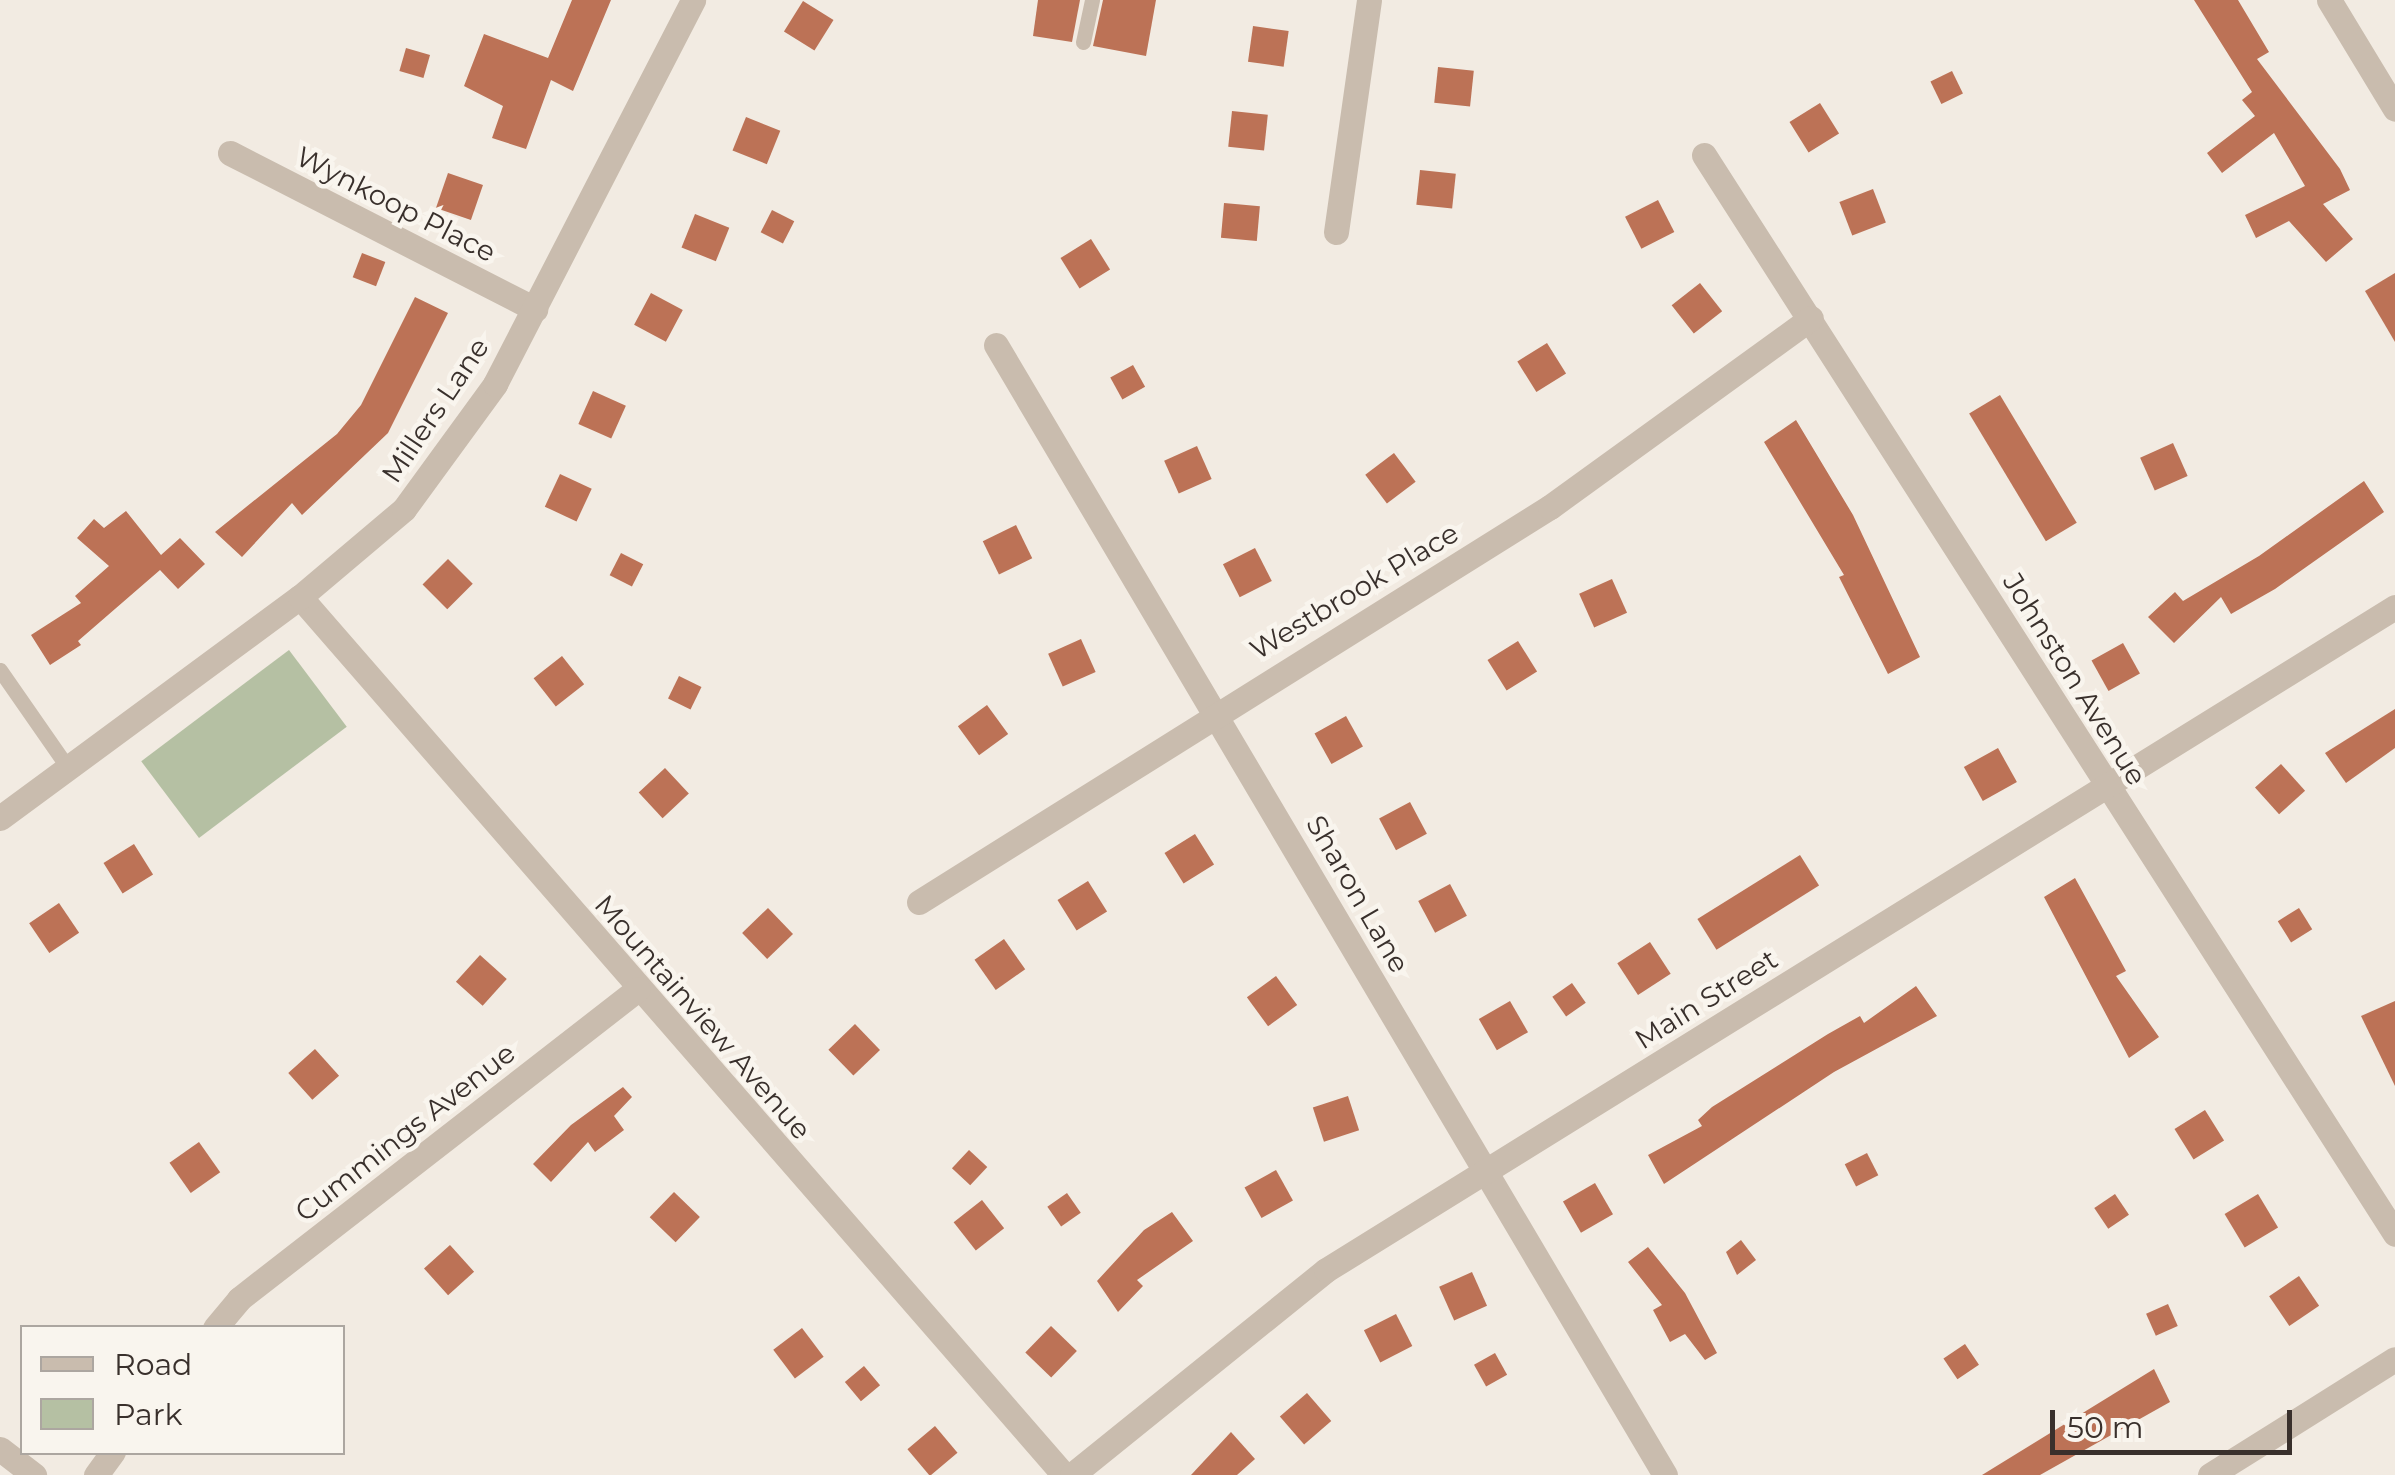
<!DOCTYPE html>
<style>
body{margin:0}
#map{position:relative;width:2395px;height:1475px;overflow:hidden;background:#f2ebe2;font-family:Montserrat,sans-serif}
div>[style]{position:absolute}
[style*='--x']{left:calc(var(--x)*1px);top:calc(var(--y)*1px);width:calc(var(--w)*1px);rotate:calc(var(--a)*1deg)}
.green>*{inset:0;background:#b5c0a3;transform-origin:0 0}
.building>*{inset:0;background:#bc7256;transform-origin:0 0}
.service>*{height:15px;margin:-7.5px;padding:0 7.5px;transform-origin:7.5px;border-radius:7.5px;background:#c9bcae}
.minor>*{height:25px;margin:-12.5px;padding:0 12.5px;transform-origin:12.5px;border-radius:12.5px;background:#c9bcae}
span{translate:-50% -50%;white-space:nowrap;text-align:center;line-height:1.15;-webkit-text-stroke:9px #f9f5ee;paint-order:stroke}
.street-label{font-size:28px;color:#39302c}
.legend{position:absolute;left:20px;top:1325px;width:325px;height:130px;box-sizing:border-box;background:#f9f5ee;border:2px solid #aca6a0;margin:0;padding:12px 18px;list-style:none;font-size:30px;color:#39302c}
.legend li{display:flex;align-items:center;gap:20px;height:50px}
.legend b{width:50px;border:2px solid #aca6a0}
.scale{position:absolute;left:2050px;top:1410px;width:242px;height:45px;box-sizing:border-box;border:5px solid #39302c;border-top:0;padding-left:12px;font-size:30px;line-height:35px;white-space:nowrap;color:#39302c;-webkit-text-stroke:8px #f9f5ee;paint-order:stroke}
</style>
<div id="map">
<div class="green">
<div style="left:289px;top:650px;width:96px;height:185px;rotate:53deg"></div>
</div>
<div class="building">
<div style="clip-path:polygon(572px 0,611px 0,573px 91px,551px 80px,526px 149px,492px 138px,503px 106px,464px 86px,484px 34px,548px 58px)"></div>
<div style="clip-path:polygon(1038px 0,1080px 0,1072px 42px,1033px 36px)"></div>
<div style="clip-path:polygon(1103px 0,1156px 0,1146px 56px,1093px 46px)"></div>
<div style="clip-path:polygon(2194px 0,2238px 0,2269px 52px,2257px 59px,2340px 169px,2350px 190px,2323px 204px,2353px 239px,2326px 262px,2289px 221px,2256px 238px,2245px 215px,2305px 186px,2274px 133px,2222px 173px,2207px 153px,2255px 116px,2242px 100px,2252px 92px)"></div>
<div style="left:803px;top:1px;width:36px;height:36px;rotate:32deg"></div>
<div style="left:1253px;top:26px;width:36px;height:36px;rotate:8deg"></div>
<div style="left:406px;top:48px;width:25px;height:24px;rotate:16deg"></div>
<div style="left:1438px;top:67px;width:36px;height:36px;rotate:6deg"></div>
<div style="left:1952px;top:71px;width:25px;height:24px;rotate:64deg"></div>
<div style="left:1820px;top:103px;width:36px;height:36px;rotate:58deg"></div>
<div style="left:1232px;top:111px;width:36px;height:36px;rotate:6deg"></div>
<div style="left:746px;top:117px;width:37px;height:36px;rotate:22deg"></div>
<div style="left:1420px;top:170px;width:36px;height:35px;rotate:6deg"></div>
<div style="left:448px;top:173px;width:37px;height:37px;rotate:19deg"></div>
<div style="left:1873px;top:189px;width:36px;height:36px;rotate:69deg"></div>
<div style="left:1658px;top:200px;width:36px;height:37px;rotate:63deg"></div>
<div style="left:1224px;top:203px;width:36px;height:35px;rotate:5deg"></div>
<div style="left:772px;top:210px;width:25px;height:25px;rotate:27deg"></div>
<div style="left:695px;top:214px;width:37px;height:36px;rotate:22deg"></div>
<div style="left:1091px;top:239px;width:36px;height:36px;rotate:58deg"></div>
<div style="left:362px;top:253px;width:25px;height:26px;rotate:21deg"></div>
<div style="clip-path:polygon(2395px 273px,2395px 342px,2365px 291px)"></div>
<div style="left:1700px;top:283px;width:36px;height:36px;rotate:52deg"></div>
<div style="left:651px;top:293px;width:36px;height:36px;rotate:28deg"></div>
<div style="clip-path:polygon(415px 297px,448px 313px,388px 433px,302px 515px,292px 503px,242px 557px,215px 532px,337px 434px,361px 405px)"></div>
<div style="left:1547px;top:343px;width:36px;height:35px;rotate:58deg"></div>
<div style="left:1133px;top:365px;width:25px;height:26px;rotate:61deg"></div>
<div style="left:593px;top:391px;width:36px;height:36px;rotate:24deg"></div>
<div style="left:2000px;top:395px;width:149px;height:36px;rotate:59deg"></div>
<div style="clip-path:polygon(1796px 420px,1853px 515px,1920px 657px,1888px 674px,1839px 577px,1844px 575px,1764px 442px)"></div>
<div style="left:2173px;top:443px;width:36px;height:36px;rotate:66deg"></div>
<div style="left:1197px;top:446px;width:36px;height:36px;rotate:66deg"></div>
<div style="left:1394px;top:453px;width:36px;height:36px;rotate:53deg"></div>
<div style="left:560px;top:474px;width:35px;height:36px;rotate:25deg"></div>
<div style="clip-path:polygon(2364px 481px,2384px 512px,2275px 589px,2231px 614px,2221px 597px,2174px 643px,2148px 617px,2175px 592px,2183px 601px,2259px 556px)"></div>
<div style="clip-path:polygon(126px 511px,161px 555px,180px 538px,205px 564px,178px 589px,160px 570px,78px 641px,81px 645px,50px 665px,31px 635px,81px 603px,75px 596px,109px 566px,77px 538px,94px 519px,104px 528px)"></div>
<div style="left:1016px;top:525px;width:37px;height:37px;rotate:64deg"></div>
<div style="left:1255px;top:548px;width:37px;height:36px;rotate:63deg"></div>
<div style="left:621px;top:553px;width:25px;height:25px;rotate:27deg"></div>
<div style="left:448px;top:559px;width:35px;height:36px;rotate:45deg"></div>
<div style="left:1612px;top:579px;width:37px;height:36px;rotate:66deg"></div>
<div style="left:1081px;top:639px;width:36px;height:36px;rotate:66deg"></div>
<div style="left:1518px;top:641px;width:36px;height:36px;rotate:58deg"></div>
<div style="left:2123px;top:643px;width:35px;height:36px;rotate:61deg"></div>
<div style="left:562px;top:656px;width:36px;height:36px;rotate:52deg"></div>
<div style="left:679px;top:676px;width:25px;height:25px;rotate:26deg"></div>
<div style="left:987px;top:705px;width:36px;height:36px;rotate:54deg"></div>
<div style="clip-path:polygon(2395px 709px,2395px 748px,2346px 783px,2325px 753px)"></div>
<div style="left:1346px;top:716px;width:35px;height:36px;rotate:61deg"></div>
<div style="left:1998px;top:748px;width:39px;height:39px;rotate:61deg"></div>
<div style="left:2281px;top:764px;width:36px;height:35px;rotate:48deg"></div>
<div style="left:665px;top:768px;width:35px;height:36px;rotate:47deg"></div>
<div style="left:1410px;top:802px;width:36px;height:35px;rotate:62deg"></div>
<div style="left:1195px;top:834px;width:36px;height:36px;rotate:58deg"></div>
<div style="left:134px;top:844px;width:36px;height:36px;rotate:58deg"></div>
<div style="left:1800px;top:855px;width:36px;height:121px;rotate:58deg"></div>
<div style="clip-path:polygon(2075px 878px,2126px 971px,2116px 976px,2159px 1037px,2129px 1058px,2044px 897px)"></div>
<div style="left:1088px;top:881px;width:36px;height:36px;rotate:58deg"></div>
<div style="left:1450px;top:884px;width:36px;height:36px;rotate:62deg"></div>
<div style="left:59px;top:903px;width:36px;height:36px;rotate:56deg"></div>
<div style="left:768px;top:908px;width:36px;height:36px;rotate:46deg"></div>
<div style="left:2299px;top:908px;width:25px;height:25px;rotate:58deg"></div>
<div style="left:1004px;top:939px;width:37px;height:36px;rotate:55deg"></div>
<div style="left:1650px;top:942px;width:38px;height:39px;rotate:57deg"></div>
<div style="left:480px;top:955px;width:36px;height:36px;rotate:42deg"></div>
<div style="left:1276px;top:976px;width:36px;height:36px;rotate:54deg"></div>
<div style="left:1572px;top:983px;width:24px;height:24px;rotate:55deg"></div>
<div style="clip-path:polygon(1916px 986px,1937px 1016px,1834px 1072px,1664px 1184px,1648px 1155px,1702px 1126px,1698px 1120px,1712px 1107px,1828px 1034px,1860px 1016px,1864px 1023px)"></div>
<div style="left:1510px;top:1001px;width:36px;height:36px;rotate:60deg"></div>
<div style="clip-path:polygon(2395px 1001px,2395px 1086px,2361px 1016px)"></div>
<div style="left:855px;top:1024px;width:36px;height:37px;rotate:46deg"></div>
<div style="left:315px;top:1049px;width:36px;height:36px;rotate:48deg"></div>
<div style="clip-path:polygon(623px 1087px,632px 1097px,614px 1116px,624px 1130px,595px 1152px,588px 1142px,551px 1182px,533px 1164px,571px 1125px)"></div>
<div style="left:1348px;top:1096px;width:36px;height:37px;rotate:72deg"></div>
<div style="left:2205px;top:1110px;width:36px;height:36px;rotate:58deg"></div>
<div style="left:199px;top:1142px;width:37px;height:36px;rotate:55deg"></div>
<div style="left:969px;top:1150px;width:25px;height:25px;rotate:43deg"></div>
<div style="left:1867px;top:1153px;width:25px;height:25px;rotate:63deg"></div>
<div style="left:1276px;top:1170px;width:35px;height:36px;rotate:61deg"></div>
<div style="left:1595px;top:1183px;width:36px;height:37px;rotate:60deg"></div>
<div style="left:674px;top:1192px;width:36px;height:35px;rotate:44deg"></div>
<div style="left:1067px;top:1193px;width:24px;height:24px;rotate:55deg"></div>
<div style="left:2115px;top:1194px;width:25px;height:25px;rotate:56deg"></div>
<div style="left:2258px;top:1194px;width:39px;height:39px;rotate:59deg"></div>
<div style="left:982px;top:1200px;width:36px;height:36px;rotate:52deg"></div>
<div style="clip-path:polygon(1172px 1212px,1193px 1241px,1137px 1280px,1143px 1286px,1118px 1312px,1097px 1281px,1144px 1230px)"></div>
<div style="clip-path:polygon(1741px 1240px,1756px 1260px,1737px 1275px,1726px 1252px)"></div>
<div style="left:450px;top:1245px;width:36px;height:35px;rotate:48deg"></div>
<div style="clip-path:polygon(1648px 1247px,1685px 1293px,1717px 1353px,1705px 1360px,1685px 1334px,1670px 1342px,1653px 1310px,1662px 1305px,1628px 1262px)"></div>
<div style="left:1472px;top:1272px;width:37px;height:36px;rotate:66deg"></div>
<div style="left:2299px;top:1276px;width:36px;height:36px;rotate:56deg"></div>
<div style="left:2168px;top:1304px;width:24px;height:24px;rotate:66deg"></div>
<div style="left:1396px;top:1314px;width:36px;height:36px;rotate:63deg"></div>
<div style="left:1051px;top:1326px;width:36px;height:37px;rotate:44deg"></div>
<div style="left:802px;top:1328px;width:36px;height:36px;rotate:53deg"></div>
<div style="left:1965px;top:1344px;width:25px;height:26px;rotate:56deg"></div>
<div style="left:1495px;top:1353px;width:25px;height:24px;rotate:61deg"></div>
<div style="left:864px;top:1366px;width:25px;height:25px;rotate:50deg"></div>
<div style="clip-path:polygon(2154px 1369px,2170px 1402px,2040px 1475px,1982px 1475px)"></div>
<div style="left:1307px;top:1393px;width:37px;height:36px;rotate:49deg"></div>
<div style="left:935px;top:1426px;width:35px;height:36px;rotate:50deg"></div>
<div style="clip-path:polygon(1231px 1432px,1255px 1459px,1237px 1475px,1191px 1475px)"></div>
</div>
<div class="service">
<div style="--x:1083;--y:42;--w:43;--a:-77.9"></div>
<div style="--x:0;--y:670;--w:119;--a:55.2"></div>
</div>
<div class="minor">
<div style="--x:2329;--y:0;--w:127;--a:58.8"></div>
<div style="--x:230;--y:153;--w:343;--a:27.1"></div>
<div style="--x:1704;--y:155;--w:1281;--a:57.36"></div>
<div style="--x:1336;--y:232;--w:234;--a:-81.9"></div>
<div style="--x:996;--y:345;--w:1313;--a:59.37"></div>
<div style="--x:300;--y:597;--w:1164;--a:48.97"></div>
<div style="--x:0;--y:818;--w:373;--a:-36.4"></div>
<div style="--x:300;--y:597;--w:136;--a:-40.2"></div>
<div style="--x:404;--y:509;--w:155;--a:-53.9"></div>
<div style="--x:495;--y:384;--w:432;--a:-62.7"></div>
<div style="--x:919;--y:902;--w:744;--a:-32.05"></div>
<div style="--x:1550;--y:507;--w:322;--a:-35.9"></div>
<div style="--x:215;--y:1328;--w:38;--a:-50"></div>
<div style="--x:239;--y:1299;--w:505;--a:-37.85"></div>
<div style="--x:0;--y:1449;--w:43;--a:37.4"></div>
<div style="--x:96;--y:1475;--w:29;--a:-54"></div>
<div style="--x:1072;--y:1475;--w:326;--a:-38.9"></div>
<div style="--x:1326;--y:1270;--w:1258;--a:-31.81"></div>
<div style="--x:2210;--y:1475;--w:218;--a:-32.1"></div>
</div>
<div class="street-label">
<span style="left:396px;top:204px;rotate:27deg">Wynkoop Place</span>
<span style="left:435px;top:410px;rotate:-56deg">Millers Lane</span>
<span style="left:1354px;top:591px;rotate:-31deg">Westbrook Place</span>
<span style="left:2075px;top:679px;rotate:58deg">Johnston Avenue</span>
<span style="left:1358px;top:894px;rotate:60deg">Sharon Lane</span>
<span style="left:1706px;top:999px;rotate:-32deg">Main Street</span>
<span style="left:703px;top:1017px;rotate:49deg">Mountainview Avenue</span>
<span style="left:405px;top:1132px;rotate:-38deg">Cummings Avenue</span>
</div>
<ul class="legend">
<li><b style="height:12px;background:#c9bcae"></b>Road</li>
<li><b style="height:28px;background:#b5c0a3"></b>Park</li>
</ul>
<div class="scale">50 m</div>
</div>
